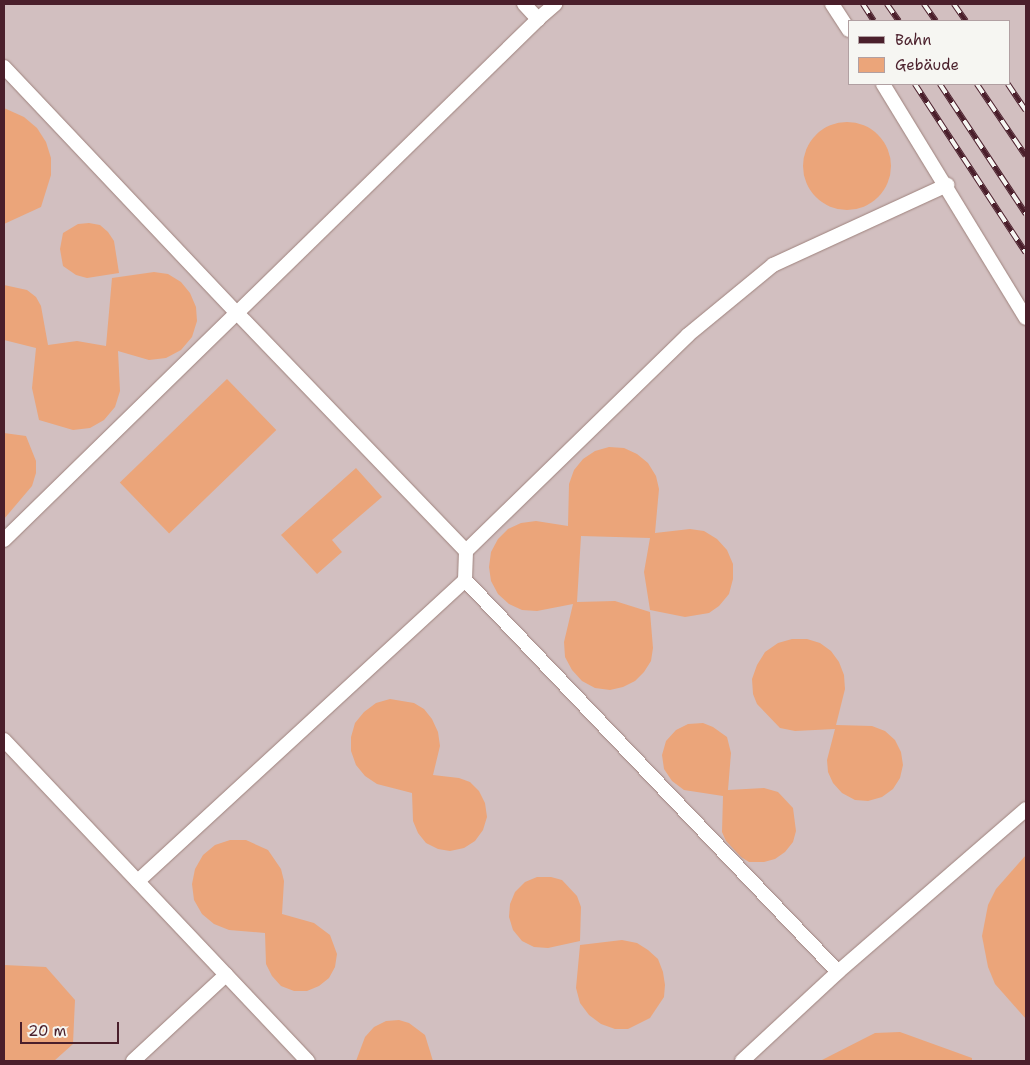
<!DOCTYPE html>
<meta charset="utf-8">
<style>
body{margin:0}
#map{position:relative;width:1030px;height:1065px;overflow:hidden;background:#f1e5cc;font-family:"Shantell Sans",sans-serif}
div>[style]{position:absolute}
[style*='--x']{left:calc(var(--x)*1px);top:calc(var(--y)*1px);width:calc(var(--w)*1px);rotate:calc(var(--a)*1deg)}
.industrial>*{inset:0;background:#d2bfc0}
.building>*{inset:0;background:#eba57a;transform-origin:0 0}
.round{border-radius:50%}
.roads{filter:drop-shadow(0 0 1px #9e827c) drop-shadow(0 0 1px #9e827c)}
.service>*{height:14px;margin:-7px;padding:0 7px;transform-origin:7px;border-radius:7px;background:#fff}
.rail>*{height:5.5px;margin-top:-2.75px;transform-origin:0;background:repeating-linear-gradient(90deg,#f6f6f2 0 11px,#4a1f2b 0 22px);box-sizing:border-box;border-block:1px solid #4a1f2b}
span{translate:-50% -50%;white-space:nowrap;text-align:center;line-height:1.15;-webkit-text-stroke:4px #f6f6f2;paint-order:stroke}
.frame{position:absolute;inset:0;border:5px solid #4a1f2b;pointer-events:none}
.legend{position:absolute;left:848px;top:20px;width:162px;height:65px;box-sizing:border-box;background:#f6f6f2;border:1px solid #b1a0a2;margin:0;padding:6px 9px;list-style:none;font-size:15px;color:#4a1f2b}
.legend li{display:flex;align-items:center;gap:10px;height:25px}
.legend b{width:25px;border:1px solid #b1a0a2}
.scale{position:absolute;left:20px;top:1022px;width:99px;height:22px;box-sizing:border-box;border:2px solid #4a1f2b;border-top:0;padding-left:6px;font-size:15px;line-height:18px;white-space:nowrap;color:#4a1f2b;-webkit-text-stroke:4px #f6f6f2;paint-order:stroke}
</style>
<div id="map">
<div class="industrial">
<div style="clip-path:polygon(evenodd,4px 4px,1026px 4px,1026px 1061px,4px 1061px,4px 4px,849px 21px,1009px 21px,1009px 84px,849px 84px,849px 21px)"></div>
</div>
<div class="building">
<div style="clip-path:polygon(4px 108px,24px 117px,37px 128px,46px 142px,51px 158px,51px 175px,41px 207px,4px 224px)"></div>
<div class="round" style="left:803px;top:122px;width:88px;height:88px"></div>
<div style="clip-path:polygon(89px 223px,100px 225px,108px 232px,114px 241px,119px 273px,87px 278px,76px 275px,63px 266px,60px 249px,63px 233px,78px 224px)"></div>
<div style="clip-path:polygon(154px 272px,168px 274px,181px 282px,190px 293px,196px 307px,197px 321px,192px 337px,181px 350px,166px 358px,149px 360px,118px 351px,120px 391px,115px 407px,104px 420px,90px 428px,73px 430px,39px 420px,32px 388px,36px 348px,4px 340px,4px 285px,27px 290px,36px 297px,41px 306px,48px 345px,77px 341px,106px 346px,112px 278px)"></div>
<div style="left:227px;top:379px;width:71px;height:149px;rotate:46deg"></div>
<div style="clip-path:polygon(4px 433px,26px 436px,36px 461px,36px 473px,32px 486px,4px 519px)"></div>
<div style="clip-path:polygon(609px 447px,624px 448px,637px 454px,648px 463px,656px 476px,659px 489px,655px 533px,690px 529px,704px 531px,717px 539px,727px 550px,733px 564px,733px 579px,729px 594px,719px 606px,709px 613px,685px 617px,650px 610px,644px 572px,650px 538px,581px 536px,577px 602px,615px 601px,650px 612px,653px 648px,651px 661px,644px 672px,635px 681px,623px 687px,610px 690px,595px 688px,582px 681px,572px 670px,565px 657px,564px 642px,573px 604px,537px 611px,522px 610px,509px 604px,498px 594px,491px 581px,489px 567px,491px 552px,498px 539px,508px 529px,521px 523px,536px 521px,568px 526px,569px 484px,574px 470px,583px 459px,595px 451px)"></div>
<div style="clip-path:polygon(356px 468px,382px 497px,332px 540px,342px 552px,317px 574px,281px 535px)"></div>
<div style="clip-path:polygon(792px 639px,807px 639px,820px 643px,831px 651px,839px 662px,844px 675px,845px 689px,836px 725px,872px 726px,885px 731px,895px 740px,901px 752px,903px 765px,900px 778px,893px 789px,882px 797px,868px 801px,855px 800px,842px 793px,833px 783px,828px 772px,827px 760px,835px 729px,795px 731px,780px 728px,757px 704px,753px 694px,752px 679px,757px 665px,765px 652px,778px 643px)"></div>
<div style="clip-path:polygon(390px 699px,414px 703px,424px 709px,432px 719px,438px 732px,440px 746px,433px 775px,459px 778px,470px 782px,479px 791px,485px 803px,487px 817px,483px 830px,475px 841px,464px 848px,450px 851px,438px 849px,426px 843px,418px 833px,413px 821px,412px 793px,377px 784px,365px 776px,356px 765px,351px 751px,351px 737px,355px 723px,364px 712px,376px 703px)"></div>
<div style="clip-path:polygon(703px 723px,713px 727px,727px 737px,731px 753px,728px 790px,764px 788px,778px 792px,793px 808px,796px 831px,793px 842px,785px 852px,775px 859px,764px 862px,749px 862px,741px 857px,726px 841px,722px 832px,723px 796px,684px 790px,672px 781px,664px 769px,662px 755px,666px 741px,676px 730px,688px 724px)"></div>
<div style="clip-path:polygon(230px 840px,246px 840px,268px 850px,281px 869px,284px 881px,282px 914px,314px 923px,330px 935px,337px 954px,335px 967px,329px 978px,319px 986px,307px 991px,294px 991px,281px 986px,272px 976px,266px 964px,265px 933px,229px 930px,214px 924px,202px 914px,194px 900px,192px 884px,195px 869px,203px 855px,215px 845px)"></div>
<div style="clip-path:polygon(1026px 855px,1026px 1019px,995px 984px,988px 967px,982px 936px,988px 905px,996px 889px)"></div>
<div style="clip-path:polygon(537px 877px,551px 877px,562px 880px,577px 896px,581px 907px,580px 941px,548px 948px,534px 947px,522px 941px,513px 930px,509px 917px,510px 904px,515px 892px,525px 882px)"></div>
<div style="clip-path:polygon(622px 940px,637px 943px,648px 950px,658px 959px,663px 972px,665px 985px,664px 997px,650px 1018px,628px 1029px,615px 1029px,601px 1024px,589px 1015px,580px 1003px,576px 988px,580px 945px)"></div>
<div style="clip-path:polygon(4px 965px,46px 967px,75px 1000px,73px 1044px,54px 1061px,4px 1061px)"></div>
<div style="clip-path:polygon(399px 1020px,409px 1023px,425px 1035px,433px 1061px,356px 1061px,365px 1037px,374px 1027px,386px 1021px)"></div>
<div style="clip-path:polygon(900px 1032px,972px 1058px,972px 1061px,820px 1061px,875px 1033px)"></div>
</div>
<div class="roads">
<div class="service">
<div style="--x:524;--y:4;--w:21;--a:47"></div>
<div style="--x:538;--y:19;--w:23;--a:-41"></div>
<div style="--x:832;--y:4;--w:31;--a:57"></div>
<div style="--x:4;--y:67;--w:339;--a:46.6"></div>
<div style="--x:237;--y:313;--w:421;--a:-44.3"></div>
<div style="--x:883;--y:84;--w:274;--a:58.6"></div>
<div style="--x:4;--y:540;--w:325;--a:-44.3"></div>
<div style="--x:237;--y:313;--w:330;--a:46.1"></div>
<div style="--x:466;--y:551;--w:310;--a:-44.2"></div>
<div style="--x:688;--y:335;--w:110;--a:-39.5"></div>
<div style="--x:773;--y:265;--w:192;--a:-24.7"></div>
<div style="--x:465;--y:580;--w:541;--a:46.42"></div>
<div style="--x:4;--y:740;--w:442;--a:46.6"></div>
<div style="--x:138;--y:881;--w:444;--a:-42.6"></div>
<div style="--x:465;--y:580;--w:29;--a:-88"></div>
<div style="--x:133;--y:1061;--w:127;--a:-42.8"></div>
<div style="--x:742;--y:1061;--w:131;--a:-42.8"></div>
<div style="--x:838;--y:972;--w:249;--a:-40.9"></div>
</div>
</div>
<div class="rail">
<div style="--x:863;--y:4;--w:20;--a:57"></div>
<div style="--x:887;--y:4;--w:21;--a:55"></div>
<div style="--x:924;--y:4;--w:21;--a:55"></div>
<div style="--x:954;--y:4;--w:21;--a:55"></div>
<div style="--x:915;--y:84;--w:202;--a:56.7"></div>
<div style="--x:940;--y:84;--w:156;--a:56.5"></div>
<div style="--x:977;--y:84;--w:87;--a:55.8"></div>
<div style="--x:1008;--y:84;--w:32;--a:56"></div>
</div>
<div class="frame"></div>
<ul class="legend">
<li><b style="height:6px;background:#4a1f2b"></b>Bahn</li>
<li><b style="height:14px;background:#eba57a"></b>Gebäude</li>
</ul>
<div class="scale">20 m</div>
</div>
